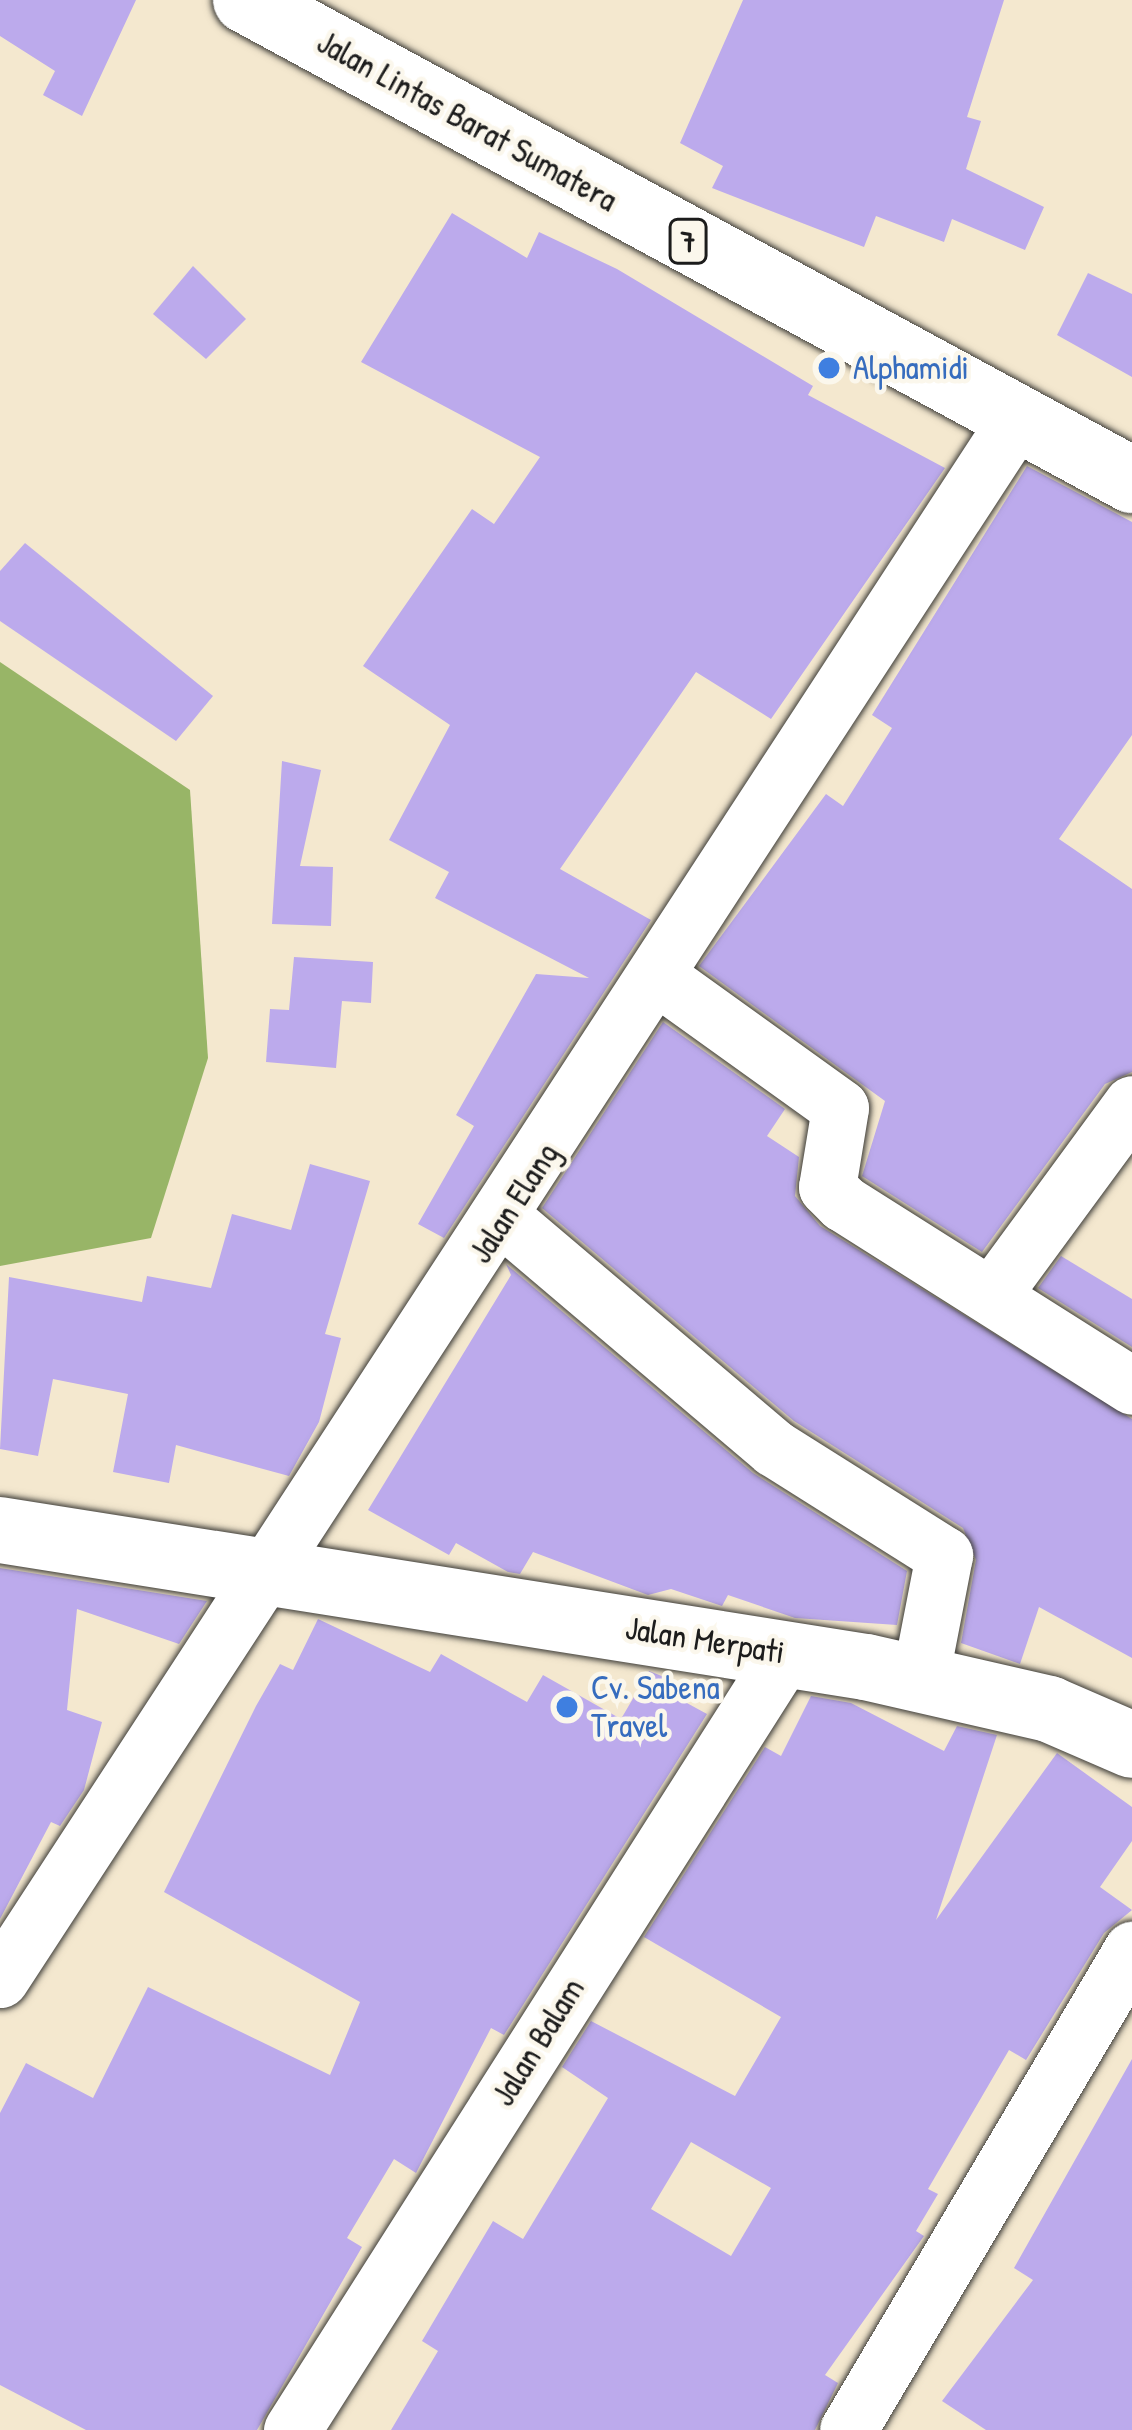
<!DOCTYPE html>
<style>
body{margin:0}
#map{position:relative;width:1132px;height:2430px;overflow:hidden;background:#f4e8cf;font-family:"Patrick Hand",sans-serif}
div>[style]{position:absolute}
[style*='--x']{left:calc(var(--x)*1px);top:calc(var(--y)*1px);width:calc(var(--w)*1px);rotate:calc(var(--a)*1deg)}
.forest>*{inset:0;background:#98b567}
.building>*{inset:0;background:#bcaaec}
.roads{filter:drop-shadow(0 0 3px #3c3b37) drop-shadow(0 0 3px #3c3b37)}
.street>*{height:57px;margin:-28.5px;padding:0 28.5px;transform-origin:28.5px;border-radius:28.5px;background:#fff}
.secondary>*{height:66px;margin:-33px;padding:0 33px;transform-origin:33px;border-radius:33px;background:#fff}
.highway>*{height:66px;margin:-33px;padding:0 33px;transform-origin:33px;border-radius:33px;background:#fff}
.dots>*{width:33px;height:33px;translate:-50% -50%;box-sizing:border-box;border:6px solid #fbf7ec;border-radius:50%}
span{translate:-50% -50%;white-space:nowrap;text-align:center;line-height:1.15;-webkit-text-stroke:9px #fbf7ec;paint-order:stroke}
.shield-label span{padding:3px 9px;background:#fbf7ec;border:3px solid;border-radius:9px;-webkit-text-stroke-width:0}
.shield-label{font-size:30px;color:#1c1c1c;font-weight:700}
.street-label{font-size:33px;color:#1c1c1c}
.shop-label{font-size:33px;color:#366cbe}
.left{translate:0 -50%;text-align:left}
</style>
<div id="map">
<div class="forest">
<div style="clip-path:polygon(0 662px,190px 790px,208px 1058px,151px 1238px,0 1266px)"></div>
</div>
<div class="building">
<div style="clip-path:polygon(0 0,136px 0,82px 116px,43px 95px,55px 71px,0 36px)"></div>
<div style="clip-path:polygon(743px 0,1004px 0,967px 117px,981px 121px,966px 169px,1044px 207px,1025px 250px,952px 219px,944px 242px,876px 216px,864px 247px,712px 188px,723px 166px,680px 143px)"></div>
<div style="clip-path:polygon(452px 213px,527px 258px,539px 232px,617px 269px,813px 386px,808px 395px,945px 468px,771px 719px,696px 672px,560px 869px,651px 920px,444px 1238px,418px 1224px,474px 1126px,456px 1115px,536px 974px,589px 978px,435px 898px,449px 872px,389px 840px,450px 725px,363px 666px,472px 509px,494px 524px,540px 457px,361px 362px)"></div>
<div style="clip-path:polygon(193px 266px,246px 319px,206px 359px,153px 314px)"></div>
<div style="clip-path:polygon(1088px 273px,1132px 294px,1132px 377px,1057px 335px)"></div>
<div style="clip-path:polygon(1027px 466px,1132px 522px,1132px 735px,1059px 839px,1132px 889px,1132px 1072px,1105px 1084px,982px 1252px,862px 1176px,885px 1101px,699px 966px,826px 794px,843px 806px,892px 728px,872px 715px)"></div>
<div style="clip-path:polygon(25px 543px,213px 696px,176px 741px,0 621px,0 571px)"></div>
<div style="clip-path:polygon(282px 761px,321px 770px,300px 866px,333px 867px,331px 926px,272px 924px)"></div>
<div style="clip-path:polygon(294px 957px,373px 962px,371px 1003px,342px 1001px,336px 1068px,266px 1062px,270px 1009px,289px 1010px)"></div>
<div style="clip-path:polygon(663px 1022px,785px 1109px,767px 1136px,799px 1157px,795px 1196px,820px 1226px,1132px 1419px,1132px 1658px,1039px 1607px,1020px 1664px,961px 1643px,976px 1560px,963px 1528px,794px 1421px,542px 1208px)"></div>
<div style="clip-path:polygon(310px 1164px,370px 1181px,325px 1334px,341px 1338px,319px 1422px,289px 1476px,176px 1445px,169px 1483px,113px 1472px,128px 1394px,53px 1379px,38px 1456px,0 1449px,9px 1277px,142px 1302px,147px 1276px,211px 1288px,232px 1214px,291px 1230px)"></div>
<div style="clip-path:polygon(1061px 1256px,1132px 1299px,1132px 1347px,1038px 1288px)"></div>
<div style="clip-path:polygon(506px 1264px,753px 1473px,907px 1571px,897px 1625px,795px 1618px,728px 1595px,722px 1606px,671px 1589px,648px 1595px,533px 1552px,520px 1574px,508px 1572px,456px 1543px,449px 1555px,368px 1510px,511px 1275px)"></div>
<div style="clip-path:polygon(0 1568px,207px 1601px,179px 1644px,77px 1609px,67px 1710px,102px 1722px,84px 1790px,60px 1826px,51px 1822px,0 1919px)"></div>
<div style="clip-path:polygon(318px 1619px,430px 1672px,441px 1654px,527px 1702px,543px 1675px,621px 1719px,649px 1671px,692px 1688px,685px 1702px,707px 1714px,504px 2035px,491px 2028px,416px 2173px,394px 2159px,347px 2238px,362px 2247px,257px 2430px,86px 2430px,0 2385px,0 2113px,26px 2063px,93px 2098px,148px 1987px,330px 2075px,360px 2002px,164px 1892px,256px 1706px,280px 1664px,293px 1670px)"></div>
<div style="clip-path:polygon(evenodd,811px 1696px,851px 1703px,944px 1751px,957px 1726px,997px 1735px,936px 1920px,1057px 1753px,1132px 1807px,1132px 1841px,1100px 1887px,1132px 1910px,1104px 1933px,1026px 2060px,1009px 2050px,928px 2189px,938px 2194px,916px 2231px,924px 2236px,825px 2375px,838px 2383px,815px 2430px,391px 2430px,438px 2351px,422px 2341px,493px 2221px,523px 2239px,608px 2098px,562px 2067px,591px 2021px,735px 2096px,781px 2017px,644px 1937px,765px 1747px,781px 1756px,811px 1696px,691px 2142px,771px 2188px,731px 2256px,651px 2209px,691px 2142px)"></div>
<div style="clip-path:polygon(1132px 2059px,1132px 2430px,986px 2430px,942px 2401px,1033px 2280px,1014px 2268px)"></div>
</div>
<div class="roads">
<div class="street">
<div style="--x:658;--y:977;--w:224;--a:35.7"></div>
<div style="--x:840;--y:1108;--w:80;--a:99.3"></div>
<div style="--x:827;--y:1187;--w:23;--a:45"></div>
<div style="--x:843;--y:1203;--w:342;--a:32.3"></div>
<div style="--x:505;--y:1220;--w:353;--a:40.3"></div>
<div style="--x:774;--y:1448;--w:201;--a:32.2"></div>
<div style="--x:944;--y:1555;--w:125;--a:101"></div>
<div style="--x:994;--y:1292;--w:233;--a:-53.7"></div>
<div style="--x:0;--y:1979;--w:1861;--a:-56.91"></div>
<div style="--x:292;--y:2430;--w:919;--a:-57.57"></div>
<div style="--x:848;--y:2430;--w:558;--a:-59.39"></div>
</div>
<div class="secondary">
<div style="--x:0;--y:1530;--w:877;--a:8.99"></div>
<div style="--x:866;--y:1667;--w:188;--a:12.9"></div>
<div style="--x:1049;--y:1709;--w:90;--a:23.4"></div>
</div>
<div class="highway">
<div style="--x:246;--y:0;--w:1008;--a:28.45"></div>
</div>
</div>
<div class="dots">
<div style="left:829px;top:368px;background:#3f7fe0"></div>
<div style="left:567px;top:1707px;background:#3f7fe0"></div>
</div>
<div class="shield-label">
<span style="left:688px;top:241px">7</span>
</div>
<div class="street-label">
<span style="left:467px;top:121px;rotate:29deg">Jalan Lintas Barat Sumatera</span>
<span style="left:514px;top:1203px;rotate:-57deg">Jalan Elang</span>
<span style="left:705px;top:1640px;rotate:9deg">Jalan Merpati</span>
<span style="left:538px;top:2042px;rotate:-58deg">Jalan Balam</span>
</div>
<div class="shop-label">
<span class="left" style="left:853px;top:368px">Alphamidi</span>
<span class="left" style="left:591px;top:1707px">Cv. Sabena<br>Travel</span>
</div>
</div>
